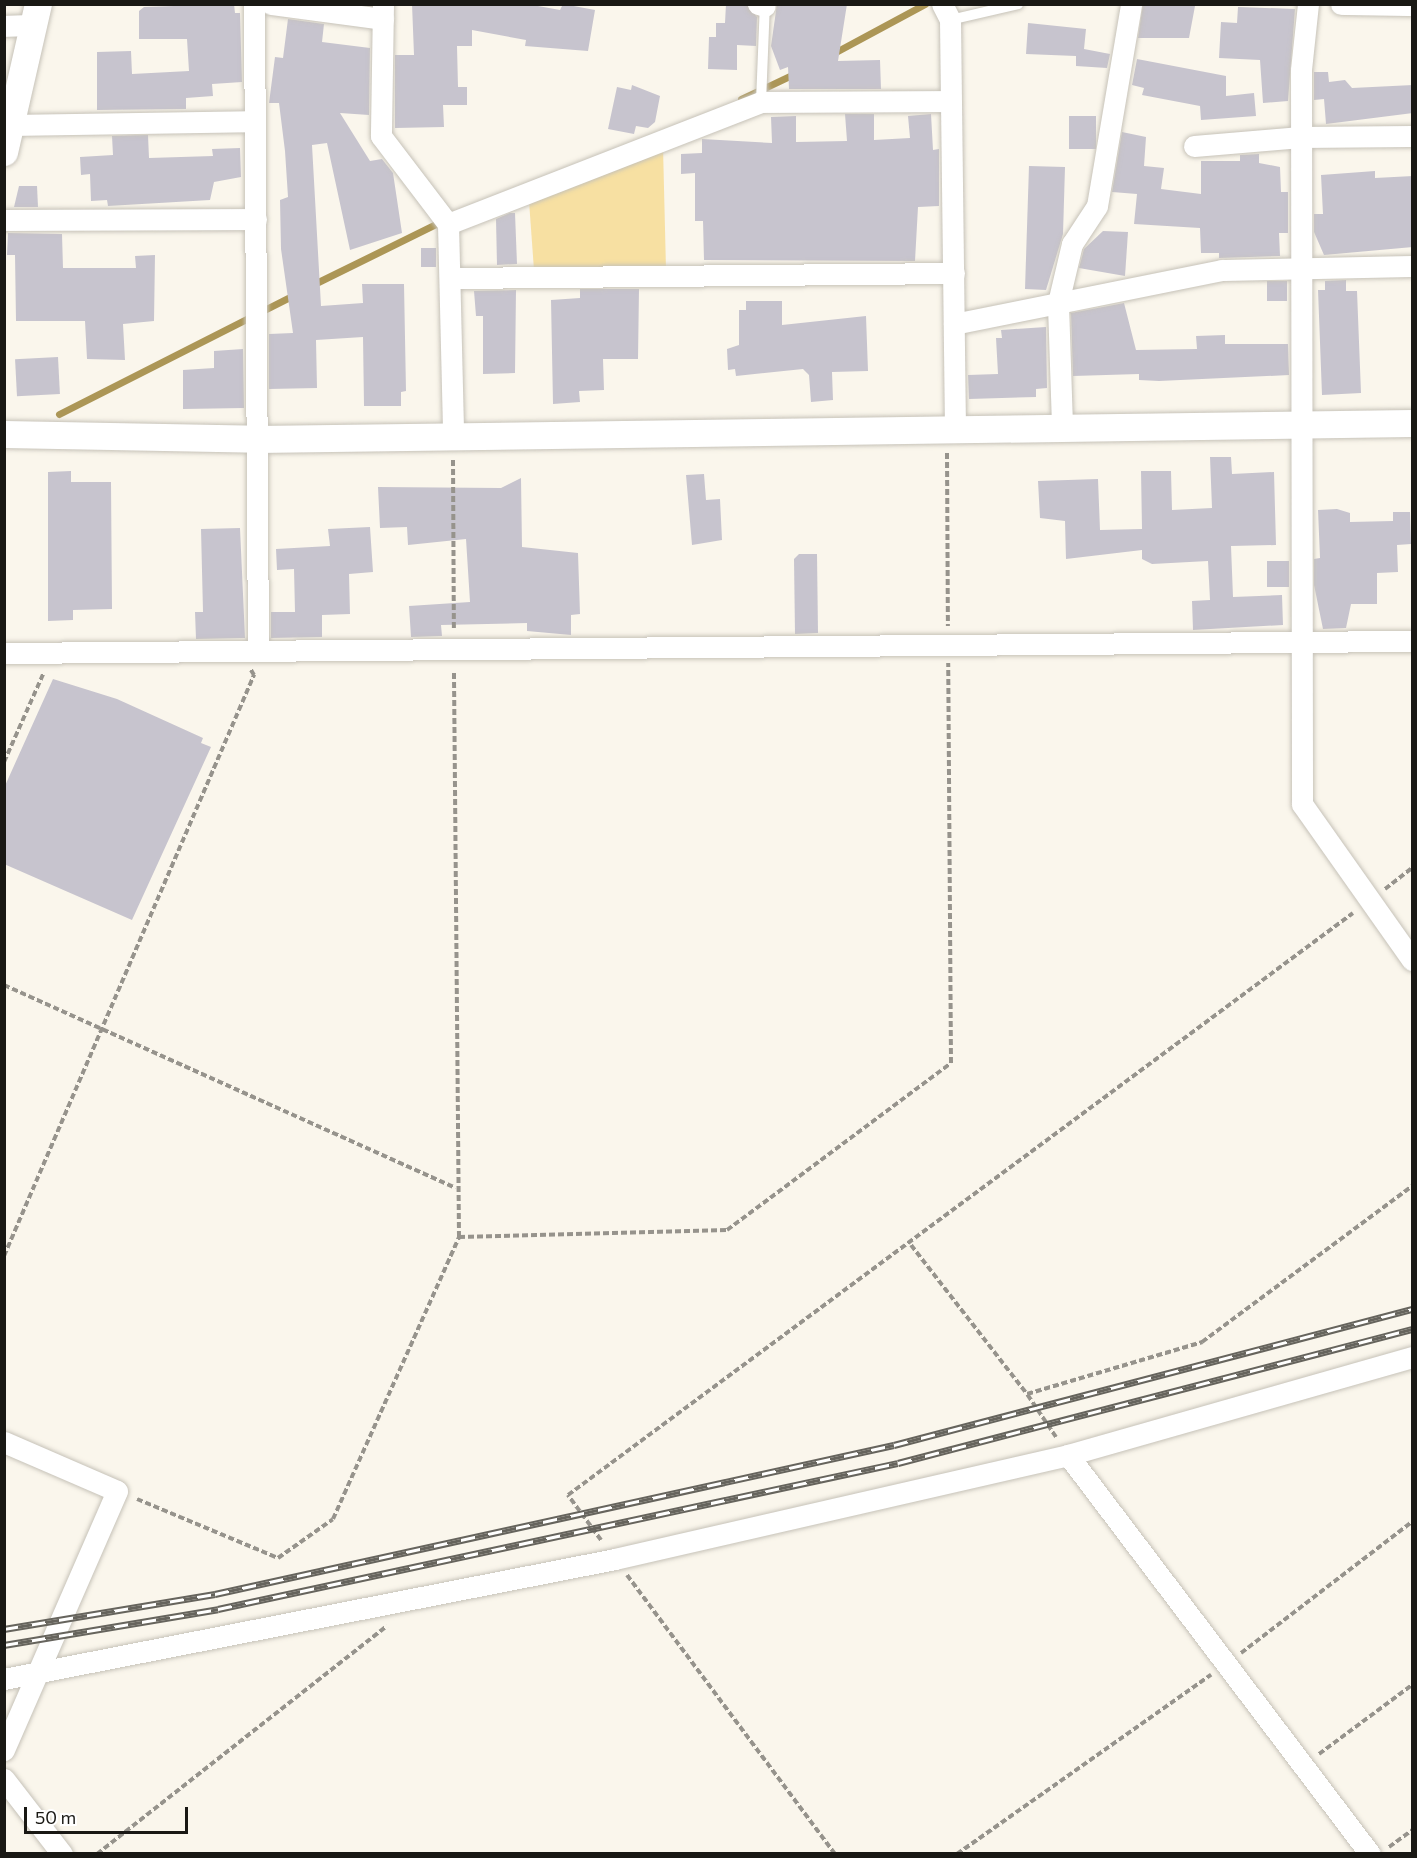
<!DOCTYPE html>
<style>
body{margin:0}
#map{position:relative;width:1417px;height:1858px;overflow:hidden;background:#faf6ec;font-family:Commissioner,sans-serif}
div>[style]{position:absolute}
[style*='--x']{left:calc(var(--x)*1px);top:calc(var(--y)*1px);width:calc(var(--w)*1px);rotate:calc(var(--a)*1deg)}
.green>*{inset:0;background:#f7e0a2}
.stream>*{height:7px;margin:-3.5px;padding:0 3.5px;transform-origin:3.5px;border-radius:3.5px;background:#ac9656}
.building>*{inset:0;background:#c7c4ce;transform-origin:0 0}
.path>*{height:4px;margin-top:-2px;transform-origin:0;background:repeating-linear-gradient(90deg,#96938c 0 6px,transparent 0 9px)}
.roads{filter:drop-shadow(0 0 2px #c6c2b8) drop-shadow(0 0 2px #c6c2b8)}
.service>*{height:10px;margin:-5px;padding:0 5px;transform-origin:5px;border-radius:5px;background:#fff}
.minor>*{height:21px;margin:-10.5px;padding:0 10.5px;transform-origin:10.5px;border-radius:10.5px;background:#fff}
.tertiary>*{height:27px;margin:-13.5px;padding:0 13.5px;transform-origin:13.5px;border-radius:13.5px;background:#fff}
.rail>*{height:7px;margin-top:-3.5px;transform-origin:0;background:repeating-linear-gradient(90deg,#fff 0 14px,#66645d 0 28px);box-sizing:border-box;border-block:2px solid #66645d}
span{translate:-50% -50%;white-space:nowrap;text-align:center;line-height:1.15;-webkit-text-stroke:6px #fff;paint-order:stroke}
.frame{position:absolute;inset:0;border:6px solid #191814;pointer-events:none}
.scale{position:absolute;left:24px;top:1807px;width:164px;height:27px;box-sizing:border-box;border:3px solid #191814;border-top:0;padding-left:8px;font-size:18px;line-height:21px;white-space:nowrap;color:#191814;-webkit-text-stroke:4px #fff;paint-order:stroke}
</style>
<div id="map">
<div class="green">
<div style="clip-path:polygon(663px 147px,666px 270px,534px 270px,529px 201px)"></div>
</div>
<div class="stream">
<div style="--x:832;--y:54;--w:106;--a:-28.3"></div>
<div style="--x:741;--y:99;--w:61;--a:-25.3"></div>
<div style="--x:312;--y:285;--w:145;--a:-26.2"></div>
<div style="--x:59;--y:414;--w:263;--a:-26.9"></div>
</div>
<div class="building">
<div style="clip-path:polygon(234px 4px,235px 13px,240px 13px,242px 82px,212px 84px,213px 96px,186px 98px,186px 109px,97px 110px,97px 52px,131px 51px,132px 74px,189px 71px,187px 39px,139px 39px,139px 11px,144px 7px)"></div>
<div style="clip-path:polygon(412px 4px,527px 4px,560px 10px,563px 4px,595px 10px,588px 51px,525px 46px,526px 40px,472px 30px,472px 46px,457px 46px,458px 87px,467px 87px,467px 105px,443px 105px,444px 127px,395px 128px,395px 55px,414px 55px)"></div>
<div style="clip-path:polygon(726px 4px,746px 4px,757px 17px,756px 46px,737px 45px,737px 70px,708px 69px,709px 37px,716px 37px,716px 23px,725px 23px)"></div>
<div style="clip-path:polygon(777px 4px,847px 4px,838px 61px,880px 60px,881px 89px,789px 89px,788px 67px,780px 70px,771px 46px)"></div>
<div style="clip-path:polygon(1143px 4px,1195px 6px,1189px 38px,1138px 38px)"></div>
<div style="clip-path:polygon(1238px 7px,1295px 9px,1288px 101px,1263px 103px,1260px 60px,1219px 58px,1221px 22px,1237px 23px)"></div>
<div style="clip-path:polygon(288px 19px,324px 24px,322px 42px,370px 48px,369px 115px,340px 113px,370px 161px,382px 159px,393px 173px,402px 233px,350px 250px,327px 143px,312px 145px,321px 306px,363px 303px,362px 284px,404px 284px,406px 391px,401px 392px,401px 406px,364px 406px,363px 337px,316px 340px,317px 388px,269px 389px,269px 334px,293px 333px,281px 249px,280px 200px,288px 197px,285px 151px,279px 103px,269px 103px,275px 57px,283px 58px)"></div>
<div style="clip-path:polygon(1028px 23px,1086px 29px,1084px 49px,1110px 54px,1107px 68px,1076px 66px,1076px 56px,1026px 54px)"></div>
<div style="clip-path:polygon(1137px 59px,1226px 76px,1226px 96px,1254px 93px,1256px 116px,1201px 120px,1200px 106px,1142px 95px,1144px 88px,1132px 85px)"></div>
<div style="clip-path:polygon(1314px 72px,1328px 72px,1329px 82px,1345px 80px,1352px 88px,1413px 85px,1413px 113px,1326px 124px,1324px 99px,1314px 100px)"></div>
<div style="clip-path:polygon(632px 85px,660px 96px,655px 122px,648px 128px,636px 126px,634px 134px,608px 129px,617px 87px,631px 90px)"></div>
<div style="clip-path:polygon(845px 114px,874px 114px,874px 140px,910px 138px,908px 116px,931px 114px,933px 150px,939px 149px,939px 206px,918px 207px,915px 261px,704px 260px,703px 221px,695px 221px,695px 173px,681px 174px,681px 154px,702px 153px,702px 139px,772px 143px,771px 117px,796px 116px,796px 142px,847px 141px)"></div>
<div style="left:1069px;top:116px;width:27px;height:33px"></div>
<div style="clip-path:polygon(1122px 132px,1146px 137px,1144px 166px,1164px 168px,1161px 189px,1201px 194px,1201px 161px,1240px 161px,1240px 155px,1259px 154px,1259px 163px,1280px 167px,1281px 192px,1288px 192px,1288px 233px,1279px 233px,1280px 256px,1219px 258px,1219px 253px,1201px 253px,1200px 228px,1134px 224px,1137px 194px,1112px 192px)"></div>
<div style="clip-path:polygon(148px 135px,149px 158px,213px 156px,212px 149px,240px 148px,241px 177px,214px 182px,210px 200px,108px 206px,107px 200px,91px 201px,90px 174px,81px 175px,80px 157px,113px 155px,112px 136px)"></div>
<div style="clip-path:polygon(1029px 166px,1065px 167px,1063px 234px,1046px 290px,1025px 289px)"></div>
<div style="clip-path:polygon(1375px 171px,1375px 178px,1413px 176px,1413px 247px,1324px 255px,1314px 232px,1314px 214px,1323px 214px,1321px 175px)"></div>
<div style="clip-path:polygon(19px 186px,37px 186px,38px 207px,14px 207px)"></div>
<div style="clip-path:polygon(510px 213px,515px 213px,517px 264px,497px 265px,496px 219px)"></div>
<div style="clip-path:polygon(1103px 231px,1128px 232px,1125px 276px,1079px 268px,1084px 249px)"></div>
<div style="clip-path:polygon(8px 233px,62px 234px,63px 268px,136px 268px,135px 256px,155px 255px,154px 321px,123px 324px,125px 360px,87px 359px,85px 321px,16px 321px,15px 255px,7px 255px)"></div>
<div style="left:421px;top:248px;width:15px;height:19px"></div>
<div style="clip-path:polygon(1346px 280px,1346px 291px,1357px 291px,1361px 393px,1322px 395px,1318px 290px,1325px 290px,1325px 281px)"></div>
<div style="left:1287px;top:281px;width:20px;height:20px;rotate:90deg"></div>
<div style="clip-path:polygon(580px 289px,639px 289px,638px 359px,603px 359px,604px 390px,579px 391px,580px 402px,553px 404px,551px 300px,580px 298px)"></div>
<div style="clip-path:polygon(516px 290px,515px 373px,483px 374px,483px 316px,476px 316px,474px 291px)"></div>
<div style="clip-path:polygon(746px 301px,782px 301px,782px 325px,866px 316px,868px 371px,832px 372px,833px 400px,811px 402px,809px 375px,803px 369px,736px 376px,735px 369px,728px 370px,727px 349px,739px 345px,739px 310px,746px 310px)"></div>
<div style="clip-path:polygon(1124px 303px,1136px 350px,1197px 349px,1196px 336px,1225px 335px,1225px 344px,1288px 344px,1289px 375px,1159px 381px,1139px 380px,1139px 374px,1073px 376px,1071px 313px)"></div>
<div style="clip-path:polygon(1046px 327px,1047px 388px,1036px 389px,1036px 397px,969px 399px,968px 375px,998px 374px,996px 338px,1002px 338px,1001px 330px)"></div>
<div style="clip-path:polygon(243px 349px,244px 408px,183px 409px,183px 370px,214px 368px,214px 351px)"></div>
<div style="left:58px;top:357px;width:37px;height:43px;rotate:87deg"></div>
<div style="clip-path:polygon(1210px 457px,1231px 457px,1232px 474px,1274px 472px,1276px 545px,1231px 546px,1233px 597px,1282px 595px,1283px 625px,1193px 630px,1192px 601px,1210px 600px,1208px 561px,1152px 564px,1142px 559px,1142px 550px,1066px 559px,1065px 521px,1040px 518px,1038px 481px,1098px 479px,1100px 530px,1142px 529px,1141px 471px,1171px 471px,1172px 510px,1212px 508px)"></div>
<div style="clip-path:polygon(71px 471px,71px 482px,111px 482px,112px 609px,73px 610px,73px 620px,48px 621px,48px 472px)"></div>
<div style="clip-path:polygon(704px 474px,706px 500px,720px 499px,722px 540px,692px 545px,686px 475px)"></div>
<div style="clip-path:polygon(521px 478px,522px 547px,578px 553px,580px 614px,571px 615px,571px 635px,527px 631px,527px 623px,441px 625px,442px 636px,411px 637px,409px 606px,470px 602px,466px 539px,408px 545px,407px 527px,380px 528px,378px 487px,501px 488px)"></div>
<div style="clip-path:polygon(1337px 509px,1350px 513px,1350px 522px,1393px 521px,1393px 512px,1410px 512px,1411px 544px,1397px 545px,1398px 572px,1377px 573px,1377px 604px,1351px 604px,1346px 628px,1323px 629px,1314px 585px,1314px 559px,1320px 558px,1318px 510px)"></div>
<div style="clip-path:polygon(370px 527px,373px 572px,349px 574px,350px 614px,322px 615px,322px 637px,271px 638px,271px 612px,295px 612px,294px 569px,277px 570px,276px 549px,330px 546px,328px 529px)"></div>
<div style="clip-path:polygon(240px 528px,245px 638px,196px 639px,195px 612px,203px 612px,201px 529px)"></div>
<div style="clip-path:polygon(799px 554px,817px 554px,818px 633px,795px 634px,794px 559px)"></div>
<div style="left:1289px;top:561px;width:26px;height:22px;rotate:90deg"></div>
<div style="clip-path:polygon(53px 679px,117px 699px,203px 738px,201px 743px,211px 747px,132px 920px,4px 864px,4px 788px)"></div>
</div>
<div class="path">
<div style="--x:947;--y:453;--w:173;--a:89.7"></div>
<div style="--x:453;--y:460;--w:170;--a:89.7"></div>
<div style="--x:4;--y:762;--w:98;--a:-66"></div>
<div style="--x:1385;--y:889;--w:34;--a:-38"></div>
<div style="--x:4;--y:985;--w:495;--a:24.2"></div>
<div style="--x:459;--y:1237;--w:268;--a:-1.5"></div>
<div style="--x:727;--y:1230;--w:279;--a:-36.7"></div>
<div style="--x:951;--y:1063;--w:400;--a:-90.4"></div>
<div style="--x:911;--y:1245;--w:189;--a:52.1"></div>
<div style="--x:4;--y:1256;--w:633;--a:-66.72"></div>
<div style="--x:254;--y:675;--w:6;--a:-121"></div>
<div style="--x:1056;--y:1437;--w:52;--a:-124"></div>
<div style="--x:1027;--y:1394;--w:183;--a:-16.5"></div>
<div style="--x:1202;--y:1342;--w:262;--a:-36.6"></div>
<div style="--x:137;--y:1499;--w:153;--a:22.7"></div>
<div style="--x:278;--y:1558;--w:67;--a:-35.3"></div>
<div style="--x:333;--y:1519;--w:309;--a:-65.9"></div>
<div style="--x:459;--y:1237;--w:567;--a:-90.51"></div>
<div style="--x:601;--y:1540;--w:56;--a:-126.3"></div>
<div style="--x:568;--y:1495;--w:977;--a:-36.55"></div>
<div style="--x:627;--y:1575;--w:348;--a:53.3"></div>
<div style="--x:1241;--y:1653;--w:215;--a:-37.5"></div>
<div style="--x:1319;--y:1754;--w:116;--a:-36.6"></div>
<div style="--x:1389;--y:1847;--w:29;--a:-36"></div>
<div style="--x:97;--y:1854;--w:369;--a:-38.2"></div>
<div style="--x:957;--y:1854;--w:311;--a:-35.2"></div>
</div>
<div class="roads">
<div class="service">
<div style="--x:950;--y:20;--w:70;--a:-13.2"></div>
<div style="--x:761;--y:102;--w:98;--a:-87.7"></div>
</div>
<div class="minor">
<div style="--x:254;--y:4;--w:646;--a:89.65"></div>
<div style="--x:271;--y:4;--w:113;--a:7.6"></div>
<div style="--x:383;--y:4;--w:132;--a:90.9"></div>
<div style="--x:381;--y:136;--w:111;--a:52.7"></div>
<div style="--x:448;--y:224;--w:212;--a:88.6"></div>
<div style="--x:758;--y:4;--w:7;--a:16"></div>
<div style="--x:942;--y:4;--w:18;--a:63"></div>
<div style="--x:950;--y:20;--w:407;--a:89.3"></div>
<div style="--x:1308;--y:4;--w:66;--a:96.1"></div>
<div style="--x:1301;--y:70;--w:734;--a:89.92"></div>
<div style="--x:1302;--y:804;--w:191;--a:54.8"></div>
<div style="--x:1341;--y:4;--w:71;--a:0.8"></div>
<div style="--x:4;--y:26;--w:30;--a:-2"></div>
<div style="--x:4;--y:125;--w:251;--a:-0.9"></div>
<div style="--x:1194;--y:146;--w:107;--a:-4.8"></div>
<div style="--x:1301;--y:137;--w:111;--a:-0.5"></div>
<div style="--x:4;--y:220;--w:252;--a:-0.2"></div>
<div style="--x:448;--y:224;--w:336;--a:-21.3"></div>
<div style="--x:761;--y:102;--w:189;--a:-0.3"></div>
<div style="--x:453;--y:278;--w:501;--a:-0.57"></div>
<div style="--x:954;--y:324;--w:273;--a:-11.4"></div>
<div style="--x:1222;--y:270;--w:190;--a:-1.2"></div>
<div style="--x:1062;--y:425;--w:122;--a:-91.9"></div>
<div style="--x:1058;--y:303;--w:61;--a:-76.7"></div>
<div style="--x:1072;--y:244;--w:45;--a:-56.7"></div>
<div style="--x:1097;--y:206;--w:205;--a:-80.4"></div>
<div style="--x:4;--y:653;--w:1408;--a:-0.49"></div>
<div style="--x:4;--y:1442;--w:123;--a:23.4"></div>
<div style="--x:117;--y:1491;--w:283;--a:113.6"></div>
<div style="--x:1068;--y:1455;--w:500;--a:52.88"></div>
<div style="--x:4;--y:1679;--w:623;--a:-11.11"></div>
<div style="--x:615;--y:1559;--w:465;--a:-12.9"></div>
<div style="--x:1068;--y:1455;--w:358;--a:-15.9"></div>
<div style="--x:4;--y:1779;--w:95;--a:52.3"></div>
</div>
<div class="tertiary">
<div style="--x:4;--y:152;--w:152;--a:-77.1"></div>
<div style="--x:4;--y:434;--w:253;--a:1.1"></div>
<div style="--x:257;--y:439;--w:1155;--a:-0.79"></div>
</div>
</div>
<div class="rail">
<div style="--x:4;--y:1629;--w:214;--a:-9.4"></div>
<div style="--x:215;--y:1594;--w:695;--a:-12.38"></div>
<div style="--x:894;--y:1445;--w:536;--a:-14.71"></div>
<div style="--x:4;--y:1645;--w:217;--a:-9.5"></div>
<div style="--x:218;--y:1609;--w:695;--a:-12.12"></div>
<div style="--x:898;--y:1463;--w:531;--a:-14.61"></div>
</div>
<div class="frame"></div>
<div class="scale">50 m</div>
</div>
